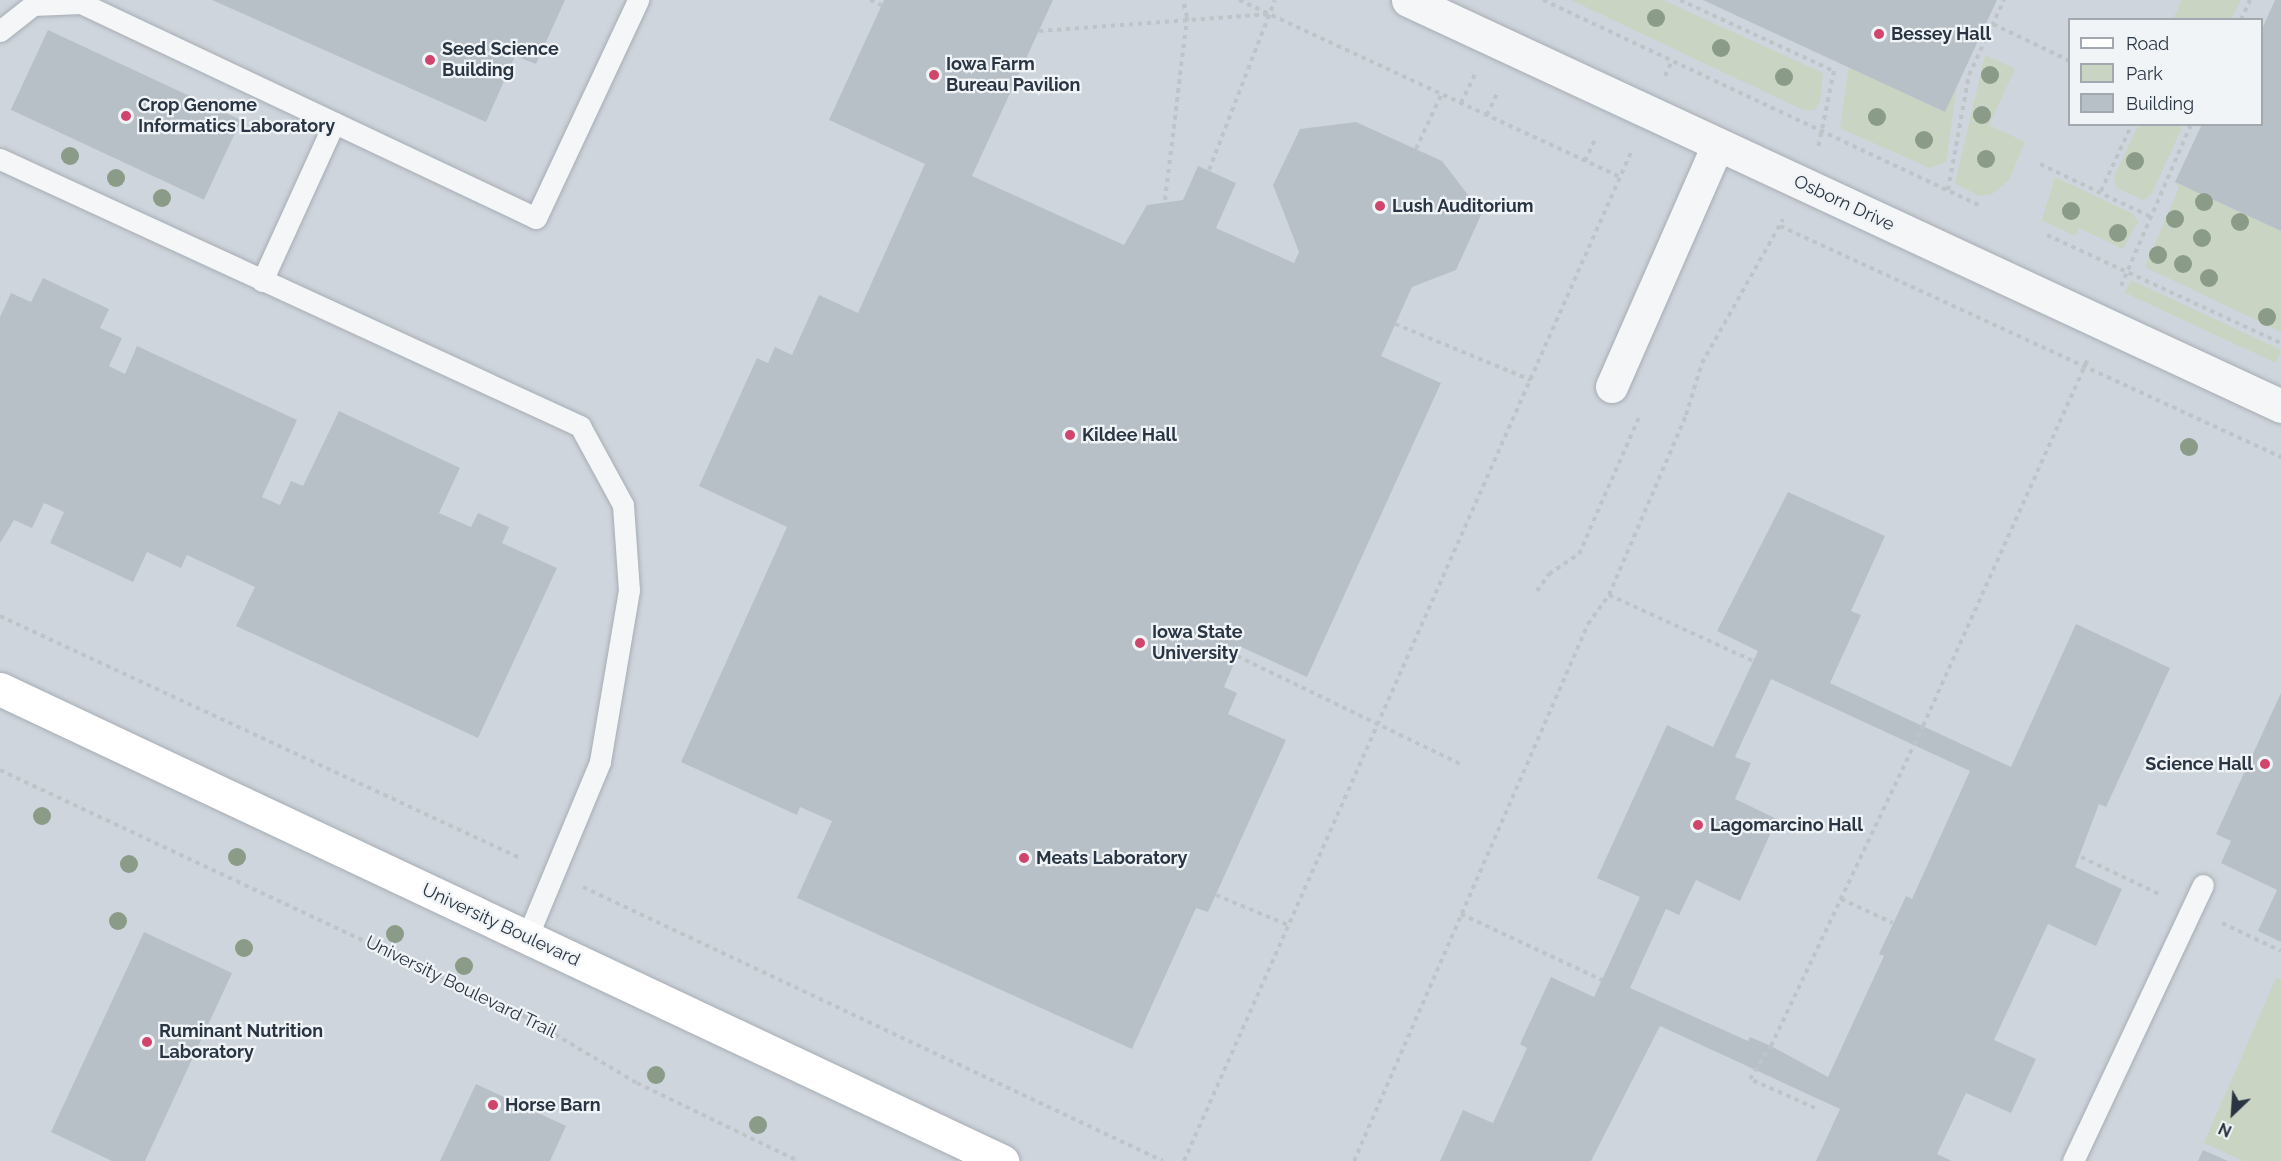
<!DOCTYPE html>
<style>
body{margin:0}
#map{position:relative;width:2281px;height:1161px;overflow:hidden;background:#e1e6ea;font-family:Raleway,sans-serif}
div>[style]{position:absolute}
[style*='--x']{left:calc(var(--x)*1px);top:calc(var(--y)*1px);width:calc(var(--w)*1px);rotate:calc(var(--a)*1deg)}
.built>*{inset:0;background:#cfd5dc}
.green>*{inset:0;background:#c9d4c2;transform-origin:0 0}
.building>*{inset:0;background:#b8c0c7;transform-origin:0 0}
.path>*{height:4px;margin-top:-2px;transform-origin:0;background:repeating-linear-gradient(90deg,#bfc4c9 0 4.5px,transparent 0 9px)}
.roads{filter:drop-shadow(0 0 2px #a6adb4) drop-shadow(0 0 2px #a6adb4)}
.service>*{height:21px;margin:-10.5px;padding:0 10.5px;transform-origin:10.5px;border-radius:10.5px;background:#f4f6f8}
.pedestrian>*{height:32px;margin:-16px;padding:0 16px;transform-origin:16px;border-radius:16px;background:#f4f6f8}
.minor>*{height:33px;margin:-16.5px;padding:0 16.5px;transform-origin:16.5px;border-radius:16.5px;background:#f4f6f8}
.secondary>*{height:33px;margin:-16.5px;padding:0 16.5px;transform-origin:16.5px;border-radius:16.5px;background:#fff}
.trees>*{width:18px;height:18px;margin:-9px;border-radius:50%;background:#8a9b87}
.dots>*{width:16px;height:16px;translate:-50% -50%;box-sizing:border-box;border:3px solid #f1f4f7;border-radius:50%}
span{translate:-50% -50%;white-space:nowrap;text-align:center;line-height:1.15;-webkit-text-stroke:4.5px #f1f4f7;paint-order:stroke}
.poi-label{font-size:18px;color:#293542;font-weight:700}
.left{translate:0 -50%;text-align:left}
.right{translate:-100% -50%;text-align:right}
.street-label{font-size:18px;color:#293542}
.legend{position:absolute;left:2068px;top:18px;width:195px;height:108px;box-sizing:border-box;background:#f1f4f7;border:2px solid #a1a8af;margin:0;padding:8px 10px;list-style:none;font-size:18px;color:#293542}
.legend li{display:flex;align-items:center;gap:12px;height:30px}
.legend b{width:30px;border:2px solid #a1a8af}
.north{position:absolute;left:2203px;top:1083px;width:60px;height:60px;-webkit-text-stroke:4px #f1f4f7;paint-order:stroke;rotate:205deg;font-size:16px;font-weight:700;line-height:24px;text-align:center;color:#293542}
.north::after{content:'';display:block;margin:auto;width:21px;height:27px;background:#293542;clip-path:polygon(50% 0,100% 100%,50% 72%,0 100%)}
</style>
<div id="map">
<div class="built">
<div style="clip-path:polygon(evenodd,0 0,2281px 0,2281px 1161px,0 1161px,0 0,2070px 20px,2262px 20px,2262px 124px,2070px 124px,2070px 20px)"></div>
</div>
<div class="green">
<div style="clip-path:polygon(1571px 0,1663px 0,1823px 73px,1820px 101px,1814px 110px,1803px 110px)"></div>
<div style="clip-path:polygon(2182px 0,2241px 0,2231px 19px,2173px 19px)"></div>
<div style="clip-path:polygon(1985px 55px,2015px 69px,1989px 125px,2025px 142px,2009px 180px,1992px 194px,1979px 196px,1955px 183px)"></div>
<div style="clip-path:polygon(1849px 67px,1945px 112px,1957px 87px,1946px 162px,1930px 168px,1840px 128px)"></div>
<div style="clip-path:polygon(2139px 124px,2183px 125px,2151px 195px,2143px 200px,2117px 188px,2114px 177px)"></div>
<div style="clip-path:polygon(2055px 177px,2133px 214px,2138px 222px,2123px 249px,2079px 228px,2075px 236px,2042px 220px)"></div>
<div style="clip-path:polygon(2175px 182px,2281px 231px,2281px 332px,2145px 267px,2179px 188px)"></div>
<div style="left:2131px;top:280px;width:166px;height:14px;rotate:25deg"></div>
<div style="clip-path:polygon(2276px 978px,2281px 980px,2281px 1161px,2244px 1161px,2204px 1143px)"></div>
</div>
<div class="building">
<div style="clip-path:polygon(212px 0,565px 0,536px 64px,515px 56px,486px 122px)"></div>
<div style="clip-path:polygon(884px 0,1053px 0,972px 176px,1124px 245px,1147px 205px,1183px 200px,1198px 166px,1236px 183px,1216px 228px,1294px 263px,1299px 252px,1273px 185px,1300px 129px,1356px 122px,1442px 161px,1482px 213px,1456px 270px,1412px 287px,1381px 356px,1441px 383px,1307px 677px,1241px 647px,1224px 687px,1237px 693px,1228px 714px,1286px 740px,1208px 912px,1196px 908px,1132px 1049px,797px 898px,832px 821px,800px 807px,797px 815px,681px 762px,787px 527px,699px 486px,757px 358px,768px 363px,775px 347px,792px 355px,819px 295px,858px 313px,925px 164px,829px 120px)"></div>
<div style="clip-path:polygon(1703px 0,1997px 0,1945px 112px)"></div>
<div style="clip-path:polygon(2275px 0,2281px 0,2281px 231px,2175px 182px,2202px 124px,2262px 124px,2262px 29px)"></div>
<div style="left:48px;top:30px;width:213px;height:88px;rotate:25deg"></div>
<div style="clip-path:polygon(43px 278px,109px 309px,100px 328px,122px 338px,109px 366px,125px 374px,137px 346px,297px 420px,262px 497px,280px 505px,291px 481px,303px 486px,339px 411px,460px 468px,439px 513px,471px 527px,478px 513px,509px 527px,502px 543px,557px 568px,478px 738px,236px 626px,255px 587px,187px 555px,181px 568px,147px 552px,133px 582px,50px 543px,64px 512px,44px 503px,32px 528px,14px 520px,0 543px,0 317px,11px 293px,31px 302px)"></div>
<div style="clip-path:polygon(evenodd,1788px 492px,1885px 536px,1851px 611px,1861px 615px,1830px 683px,2011px 767px,2076px 624px,2170px 668px,2106px 807px,2099px 804px,2075px 867px,2122px 889px,2096px 946px,2048px 924px,1994px 1040px,2036px 1059px,2011px 1113px,1966px 1093px,1937px 1154px,1952px 1161px,1816px 1161px,1840px 1109px,1660px 1026px,1591px 1161px,1440px 1161px,1463px 1110px,1493px 1123px,1527px 1048px,1520px 1044px,1551px 977px,1594px 997px,1640px 897px,1597px 878px,1667px 725px,1713px 747px,1758px 651px,1717px 631px,1788px 492px,1771px 679px,1970px 771px,1912px 899px,1906px 896px,1879px 954px,1884px 956px,1828px 1077px,1771px 1046px,1750px 1037px,1748px 1041px,1630px 988px,1666px 909px,1679px 915px,1696px 880px,1740px 901px,1777px 819px,1735px 799px,1751px 763px,1735px 757px,1771px 679px)"></div>
<div style="clip-path:polygon(2281px 693px,2281px 942px,2258px 931px,2277px 890px,2221px 863px,2231px 841px,2216px 834px)"></div>
<div style="clip-path:polygon(144px 932px,232px 973px,145px 1161px,112px 1161px,51px 1132px)"></div>
<div style="clip-path:polygon(476px 1084px,566px 1126px,550px 1161px,440px 1161px)"></div>
<div style="clip-path:polygon(2203px 1150px,2228px 1161px,2198px 1161px)"></div>
</div>
<div class="path">
<div style="--x:870;--y:0;--w:13;--a:23"></div>
<div style="--x:1239;--y:0;--w:420;--a:24.9"></div>
<div style="--x:1543;--y:0;--w:483;--a:25.2"></div>
<div style="--x:1680;--y:0;--w:170;--a:24.8"></div>
<div style="--x:1834;--y:71;--w:79;--a:101.7"></div>
<div style="--x:2241;--y:20;--w:22;--a:-66"></div>
<div style="--x:1993;--y:24;--w:85;--a:25.7"></div>
<div style="--x:1039;--y:31;--w:230;--a:-4.2"></div>
<div style="--x:1665;--y:76;--w:17;--a:-65"></div>
<div style="--x:1461;--y:103;--w:32;--a:-64"></div>
<div style="--x:1487;--y:115;--w:26;--a:-65"></div>
<div style="--x:1416;--y:149;--w:62;--a:-65.1"></div>
<div style="--x:1585;--y:161;--w:26;--a:-65"></div>
<div style="--x:2040;--y:164;--w:123;--a:25.5"></div>
<div style="--x:1209;--y:170;--w:182;--a:-68.8"></div>
<div style="--x:1948;--y:190;--w:117;--a:-79.7"></div>
<div style="--x:1969;--y:75;--w:83;--a:-65"></div>
<div style="--x:2101;--y:191;--w:74;--a:-65.2"></div>
<div style="--x:1165;--y:200;--w:184;--a:-83.1"></div>
<div style="--x:1187;--y:17;--w:17;--a:-103"></div>
<div style="--x:1780;--y:226;--w:552;--a:24.75"></div>
<div style="--x:2047;--y:235;--w:258;--a:24.8"></div>
<div style="--x:2121;--y:286;--w:176;--a:-66.6"></div>
<div style="--x:1395;--y:324;--w:147;--a:22.4"></div>
<div style="--x:1537;--y:591;--w:21;--a:-55"></div>
<div style="--x:1549;--y:574;--w:36;--a:-34"></div>
<div style="--x:1579;--y:554;--w:150;--a:-66.3"></div>
<div style="--x:1609;--y:595;--w:158;--a:24.6"></div>
<div style="--x:0;--y:616;--w:576;--a:24.96"></div>
<div style="--x:1237;--y:656;--w:248;--a:25.8"></div>
<div style="--x:0;--y:770;--w:579;--a:25.15"></div>
<div style="--x:524;--y:1016;--w:131;--a:30.7"></div>
<div style="--x:637;--y:1083;--w:179;--a:25.8"></div>
<div style="--x:2081;--y:857;--w:89;--a:25.4"></div>
<div style="--x:583;--y:887;--w:641;--a:25.29"></div>
<div style="--x:1216;--y:895;--w:78;--a:22.6"></div>
<div style="--x:1841;--y:899;--w:57;--a:24.8"></div>
<div style="--x:1461;--y:914;--w:156;--a:25.1"></div>
<div style="--x:2222;--y:923;--w:65;--a:25.4"></div>
<div style="--x:1815;--y:1108;--w:71;--a:-156"></div>
<div style="--x:1750;--y:1079;--w:39;--a:-58"></div>
<div style="--x:1771;--y:1046;--w:354;--a:-64.6"></div>
<div style="--x:1923;--y:726;--w:402;--a:-65.8"></div>
<div style="--x:1184;--y:1161;--w:1106;--a:-66.1"></div>
<div style="--x:1354;--y:1161;--w:586;--a:-66.45"></div>
<div style="--x:1588;--y:624;--w:36;--a:-54"></div>
<div style="--x:1609;--y:595;--w:196;--a:-66.8"></div>
<div style="--x:1686;--y:415;--w:54;--a:-72.9"></div>
<div style="--x:1702;--y:363;--w:165;--a:-60.6"></div>
</div>
<div class="roads">
<div class="service">
<div style="--x:0;--y:31;--w:42;--a:-38.2"></div>
<div style="--x:33;--y:5;--w:48;--a:-2.4"></div>
<div style="--x:81;--y:3;--w:503;--a:25.29"></div>
<div style="--x:536;--y:218;--w:241;--a:-64.9"></div>
<div style="--x:0;--y:159;--w:639;--a:24.72"></div>
<div style="--x:580;--y:426;--w:90;--a:61.4"></div>
<div style="--x:623;--y:505;--w:85;--a:86"></div>
<div style="--x:629;--y:590;--w:174;--a:99.6"></div>
<div style="--x:600;--y:762;--w:190;--a:112.6"></div>
<div style="--x:262;--y:281;--w:174;--a:-65.5"></div>
<div style="--x:2073;--y:1161;--w:305;--a:-64.8"></div>
</div>
<div class="pedestrian">
<div style="--x:1612;--y:387;--w:264;--a:-66.3"></div>
</div>
<div class="minor">
<div style="--x:1408;--y:0;--w:963;--a:24.94"></div>
</div>
<div class="secondary">
<div style="--x:0;--y:689;--w:1108;--a:25.22"></div>
</div>
</div>
<div class="trees">
<div style="left:1656px;top:18px"></div>
<div style="left:1721px;top:48px"></div>
<div style="left:1990px;top:75px"></div>
<div style="left:1784px;top:77px"></div>
<div style="left:1982px;top:115px"></div>
<div style="left:1877px;top:117px"></div>
<div style="left:1924px;top:140px"></div>
<div style="left:70px;top:156px"></div>
<div style="left:1986px;top:159px"></div>
<div style="left:2135px;top:161px"></div>
<div style="left:116px;top:178px"></div>
<div style="left:162px;top:198px"></div>
<div style="left:2204px;top:202px"></div>
<div style="left:2071px;top:211px"></div>
<div style="left:2175px;top:219px"></div>
<div style="left:2240px;top:222px"></div>
<div style="left:2118px;top:233px"></div>
<div style="left:2202px;top:238px"></div>
<div style="left:2158px;top:255px"></div>
<div style="left:2183px;top:264px"></div>
<div style="left:2209px;top:278px"></div>
<div style="left:2267px;top:317px"></div>
<div style="left:2189px;top:447px"></div>
<div style="left:42px;top:816px"></div>
<div style="left:237px;top:857px"></div>
<div style="left:129px;top:864px"></div>
<div style="left:118px;top:921px"></div>
<div style="left:395px;top:934px"></div>
<div style="left:244px;top:948px"></div>
<div style="left:464px;top:966px"></div>
<div style="left:656px;top:1075px"></div>
<div style="left:758px;top:1125px"></div>
</div>
<div class="dots">
<div style="left:1879px;top:34px;background:#d0456b"></div>
<div style="left:430px;top:60px;background:#d0456b"></div>
<div style="left:934px;top:75px;background:#d0456b"></div>
<div style="left:126px;top:116px;background:#d0456b"></div>
<div style="left:1380px;top:206px;background:#d0456b"></div>
<div style="left:1070px;top:435px;background:#d0456b"></div>
<div style="left:1140px;top:643px;background:#d0456b"></div>
<div style="left:2265px;top:764px;background:#d0456b"></div>
<div style="left:1698px;top:825px;background:#d0456b"></div>
<div style="left:1024px;top:858px;background:#d0456b"></div>
<div style="left:147px;top:1042px;background:#d0456b"></div>
<div style="left:493px;top:1105px;background:#d0456b"></div>
</div>
<div class="poi-label">
<span class="left" style="left:1891px;top:34px">Bessey Hall</span>
<span class="left" style="left:442px;top:60px">Seed Science<br>Building</span>
<span class="left" style="left:946px;top:75px">Iowa Farm<br>Bureau Pavilion</span>
<span class="left" style="left:138px;top:116px">Crop Genome<br>Informatics Laboratory</span>
<span class="left" style="left:1392px;top:206px">Lush Auditorium</span>
<span class="left" style="left:1082px;top:435px">Kildee Hall</span>
<span class="left" style="left:1152px;top:643px">Iowa State<br>University</span>
<span class="right" style="left:2253px;top:764px">Science Hall</span>
<span class="left" style="left:1710px;top:825px">Lagomarcino Hall</span>
<span class="left" style="left:1036px;top:858px">Meats Laboratory</span>
<span class="left" style="left:159px;top:1042px">Ruminant Nutrition<br>Laboratory</span>
<span class="left" style="left:505px;top:1105px">Horse Barn</span>
</div>
<div class="street-label">
<span style="left:1844px;top:203px;rotate:25deg">Osborn Drive</span>
<span style="left:501px;top:925px;rotate:25deg">University Boulevard</span>
<span style="left:461px;top:987px;rotate:26deg">University Boulevard Trail</span>
</div>
<ul class="legend">
<li><b style="height:8px;background:#fff"></b>Road</li>
<li><b style="height:16px;background:#c9d4c2"></b>Park</li>
<li><b style="height:16px;background:#b8c0c7"></b>Building</li>
</ul>
<div class="north">N</div>
</div>
